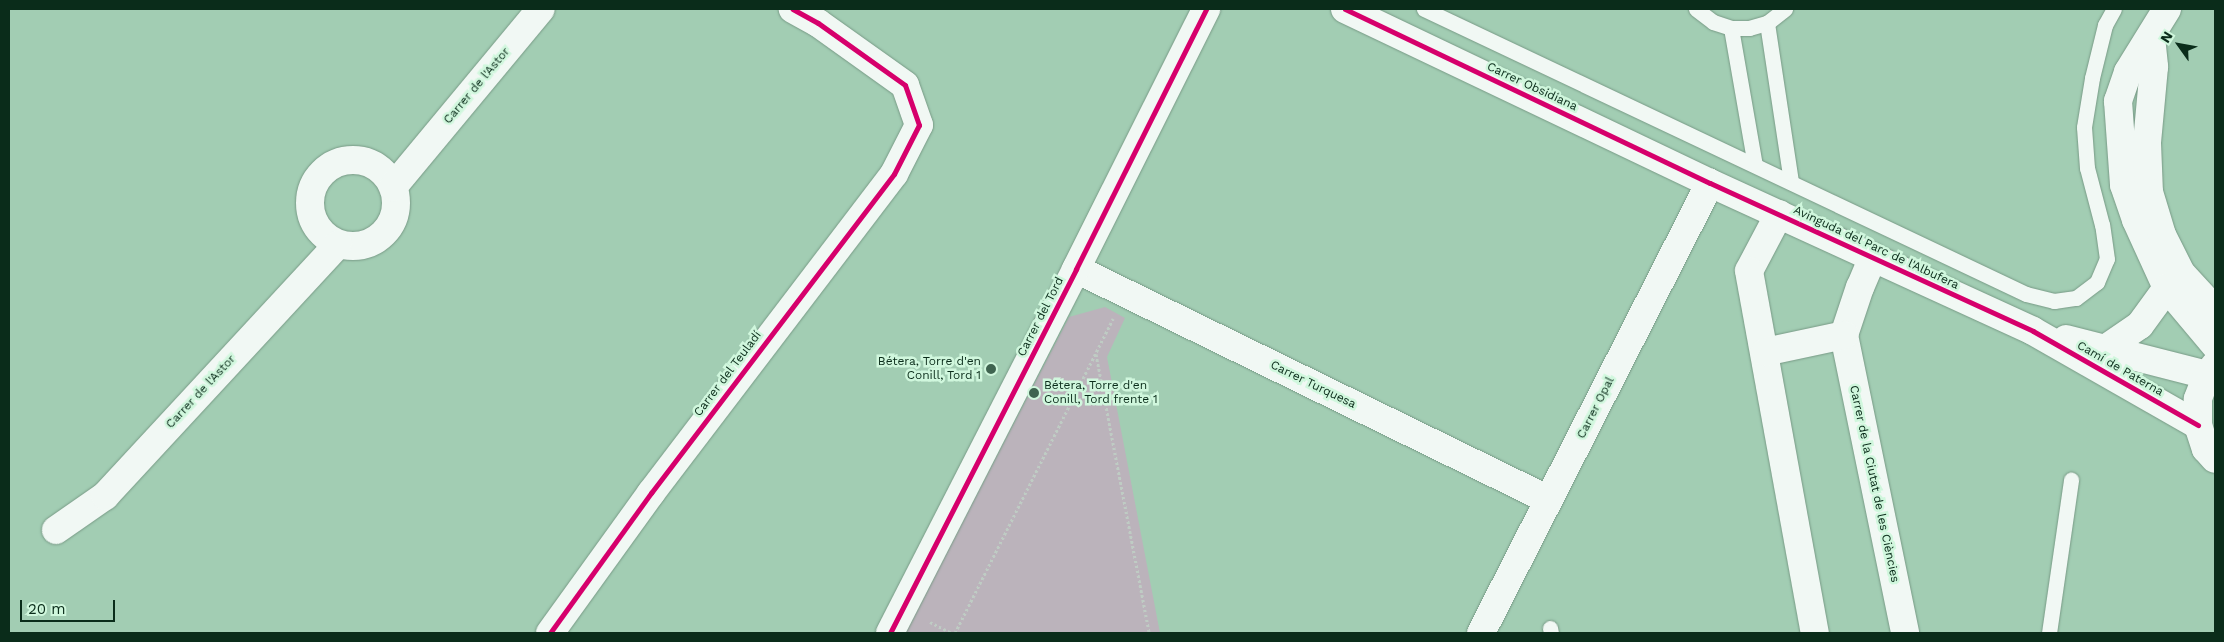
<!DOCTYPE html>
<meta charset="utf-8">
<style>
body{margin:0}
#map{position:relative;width:2224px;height:642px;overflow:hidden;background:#a2cdb3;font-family:"Work Sans",sans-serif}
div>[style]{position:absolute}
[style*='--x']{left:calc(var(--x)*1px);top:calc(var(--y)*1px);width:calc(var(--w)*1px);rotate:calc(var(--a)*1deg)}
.green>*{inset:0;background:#bbb3bb}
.path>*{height:3px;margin-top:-1.5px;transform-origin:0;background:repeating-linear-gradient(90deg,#bfccc4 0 2.5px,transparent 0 5px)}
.roads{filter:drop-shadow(0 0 1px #789a86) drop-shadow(0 0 1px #789a86)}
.service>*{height:15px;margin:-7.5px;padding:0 7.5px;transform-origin:7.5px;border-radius:7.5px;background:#f1f8f4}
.minor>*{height:28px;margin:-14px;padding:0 14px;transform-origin:14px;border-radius:14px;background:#f1f8f4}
.minor>.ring{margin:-14px;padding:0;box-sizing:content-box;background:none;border:28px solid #f1f8f4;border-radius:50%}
.cycleway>*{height:5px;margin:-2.5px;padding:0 2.5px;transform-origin:2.5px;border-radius:2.5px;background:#d6006c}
.dots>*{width:14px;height:14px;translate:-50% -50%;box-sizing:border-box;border:2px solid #d0f7dd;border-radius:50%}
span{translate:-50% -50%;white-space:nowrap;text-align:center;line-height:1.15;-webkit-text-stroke:5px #d0f7dd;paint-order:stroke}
.street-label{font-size:12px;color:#0a2c1a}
.poi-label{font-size:12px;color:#0a2c1a}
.right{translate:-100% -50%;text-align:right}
.left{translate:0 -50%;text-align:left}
.frame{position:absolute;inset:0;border:10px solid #0a2c1a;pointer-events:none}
.north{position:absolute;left:2154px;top:20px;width:50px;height:50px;-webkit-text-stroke:4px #d0f7dd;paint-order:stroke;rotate:302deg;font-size:14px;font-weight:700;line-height:20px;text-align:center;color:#0a2c1a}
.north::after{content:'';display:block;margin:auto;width:18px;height:22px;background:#0a2c1a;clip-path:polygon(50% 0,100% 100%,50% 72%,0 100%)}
.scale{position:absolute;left:20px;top:600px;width:95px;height:22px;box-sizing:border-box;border:2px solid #0a2c1a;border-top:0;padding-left:6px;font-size:15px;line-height:18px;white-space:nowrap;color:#0a2c1a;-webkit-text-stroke:4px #d0f7dd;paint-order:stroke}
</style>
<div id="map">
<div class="green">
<div style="clip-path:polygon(1105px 307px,1125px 318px,1107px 357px,1160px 633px,905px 633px,1069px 317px)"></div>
</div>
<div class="path">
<div style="--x:1096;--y:354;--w:284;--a:79.2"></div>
<div style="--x:930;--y:622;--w:25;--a:27"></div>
<div style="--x:955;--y:633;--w:352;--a:-63.3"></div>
</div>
<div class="roads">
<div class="service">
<div style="--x:1424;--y:9;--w:666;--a:25.33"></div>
<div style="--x:2026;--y:294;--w:29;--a:14"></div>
<div style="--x:2054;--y:301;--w:22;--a:-8"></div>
<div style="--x:2076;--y:298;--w:26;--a:-37"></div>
<div style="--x:2097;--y:282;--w:25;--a:-67"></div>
<div style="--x:2107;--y:259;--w:34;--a:-98"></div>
<div style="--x:2102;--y:225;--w:59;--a:-104.7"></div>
<div style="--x:2087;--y:168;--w:41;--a:-94.2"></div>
<div style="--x:2084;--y:127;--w:50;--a:-80.7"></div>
<div style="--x:2092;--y:78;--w:55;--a:-76.2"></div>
<div style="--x:2105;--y:25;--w:18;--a:-61"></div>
<div style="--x:1696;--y:9;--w:21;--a:37"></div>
<div style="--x:1713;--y:22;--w:19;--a:18"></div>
<div style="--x:1731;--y:28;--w:18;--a:0"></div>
<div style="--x:1749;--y:28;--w:19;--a:-16"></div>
<div style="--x:1767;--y:23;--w:23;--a:-38"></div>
<div style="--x:1767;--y:23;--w:161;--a:81.4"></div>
<div style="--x:1731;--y:28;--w:139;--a:80.1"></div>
<div style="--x:1550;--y:628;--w:5;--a:79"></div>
<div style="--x:2049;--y:633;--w:155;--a:-81.8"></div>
</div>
<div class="minor">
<div style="--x:1345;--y:9;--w:404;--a:25.5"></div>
<div style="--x:1710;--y:183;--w:355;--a:24.6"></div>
<div style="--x:2033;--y:331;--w:190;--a:29.7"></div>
<div style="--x:2167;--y:9;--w:74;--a:121.8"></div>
<div style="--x:2128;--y:72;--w:31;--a:109"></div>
<div style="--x:2118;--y:101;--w:84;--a:85.9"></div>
<div style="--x:2124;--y:185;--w:37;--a:71"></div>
<div style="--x:2136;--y:220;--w:75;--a:65.5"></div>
<div style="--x:2167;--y:288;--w:75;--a:49.9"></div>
<div style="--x:2151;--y:37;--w:30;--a:84"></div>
<div style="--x:2154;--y:67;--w:76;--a:95.3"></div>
<div style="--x:2147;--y:143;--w:49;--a:87.7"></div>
<div style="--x:2149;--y:192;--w:45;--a:73.2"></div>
<div style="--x:2162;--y:235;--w:42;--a:63.4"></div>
<div style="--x:2181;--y:273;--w:50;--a:47.4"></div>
<div class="ring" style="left:310px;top:160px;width:58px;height:58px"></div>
<div style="--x:393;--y:187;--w:231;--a:-50.3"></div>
<div style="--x:1779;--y:214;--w:64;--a:117.8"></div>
<div style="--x:1749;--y:271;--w:368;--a:79.7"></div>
<div style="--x:1873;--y:257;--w:33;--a:113"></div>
<div style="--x:1860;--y:287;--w:51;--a:108.4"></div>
<div style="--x:1844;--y:335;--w:304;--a:78.4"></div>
<div style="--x:1076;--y:269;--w:526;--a:26.03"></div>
<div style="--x:2066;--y:339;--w:146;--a:14.3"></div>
<div style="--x:2105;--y:349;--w:42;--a:-34.4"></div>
<div style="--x:2140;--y:325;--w:46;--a:-53.9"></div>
<div style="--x:1765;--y:352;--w:81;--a:-12.1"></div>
<div style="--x:2215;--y:365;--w:13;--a:129"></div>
<div style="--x:2207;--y:375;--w:26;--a:111"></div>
<div style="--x:2198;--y:399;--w:26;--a:90"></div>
<div style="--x:2198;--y:425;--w:25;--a:72"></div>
<div style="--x:2206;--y:449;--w:13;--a:48"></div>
<div style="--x:56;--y:530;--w:60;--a:-34.8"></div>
<div style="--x:105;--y:496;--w:343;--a:-47.2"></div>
<div style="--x:550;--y:633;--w:173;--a:-54.2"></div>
<div style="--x:651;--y:493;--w:401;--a:-52.7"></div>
<div style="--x:894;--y:174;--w:55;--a:-63"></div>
<div style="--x:919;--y:125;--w:42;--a:-109.3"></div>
<div style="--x:905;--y:85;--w:107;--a:-144.5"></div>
<div style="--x:818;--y:23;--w:29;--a:-151"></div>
<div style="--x:890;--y:633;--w:409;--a:-62.9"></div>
<div style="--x:1076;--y:269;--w:291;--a:-63.4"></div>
<div style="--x:1481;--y:633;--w:505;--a:-63.03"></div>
</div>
</div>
<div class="cycleway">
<div style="--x:1345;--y:9;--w:404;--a:25.5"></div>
<div style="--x:1710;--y:183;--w:355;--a:24.6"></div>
<div style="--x:2033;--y:331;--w:190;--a:29.7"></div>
<div style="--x:550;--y:633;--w:173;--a:-54.2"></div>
<div style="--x:651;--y:493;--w:401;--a:-52.7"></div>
<div style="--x:894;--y:174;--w:55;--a:-63"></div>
<div style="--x:919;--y:125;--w:42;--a:-109.3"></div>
<div style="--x:905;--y:85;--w:107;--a:-144.5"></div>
<div style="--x:818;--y:23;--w:29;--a:-151"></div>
<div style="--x:890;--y:633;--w:409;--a:-62.9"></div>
<div style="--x:1076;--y:269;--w:291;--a:-63.4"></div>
</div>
<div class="dots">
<div style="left:991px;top:369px;background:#3f6450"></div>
<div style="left:1034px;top:393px;background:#3f6450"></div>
</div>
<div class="street-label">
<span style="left:477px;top:86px;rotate:-50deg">Carrer de l'Astor</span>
<span style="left:1532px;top:87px;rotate:25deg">Carrer Obsidiana</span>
<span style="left:1876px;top:248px;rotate:25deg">Avinguda del Parc de l'Albufera</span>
<span style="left:1041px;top:317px;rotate:-63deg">Carrer del Tord</span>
<span style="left:2120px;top:369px;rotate:30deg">Camí de Paterna</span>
<span style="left:728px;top:374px;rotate:-53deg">Carrer del Teuladí</span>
<span style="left:1313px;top:385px;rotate:26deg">Carrer Turquesa</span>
<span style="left:201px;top:392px;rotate:-47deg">Carrer de l'Astor</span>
<span style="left:1596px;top:408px;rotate:-63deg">Carrer Opal</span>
<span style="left:1874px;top:484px;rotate:78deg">Carrer de la Ciutat de les Ciències</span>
</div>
<div class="poi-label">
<span class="right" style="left:981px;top:369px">Bétera, Torre d'en<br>Conill, Tord 1</span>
<span class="left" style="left:1044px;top:393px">Bétera, Torre d'en<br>Conill, Tord frente 1</span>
</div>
<div class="frame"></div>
<div class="north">N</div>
<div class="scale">20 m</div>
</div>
